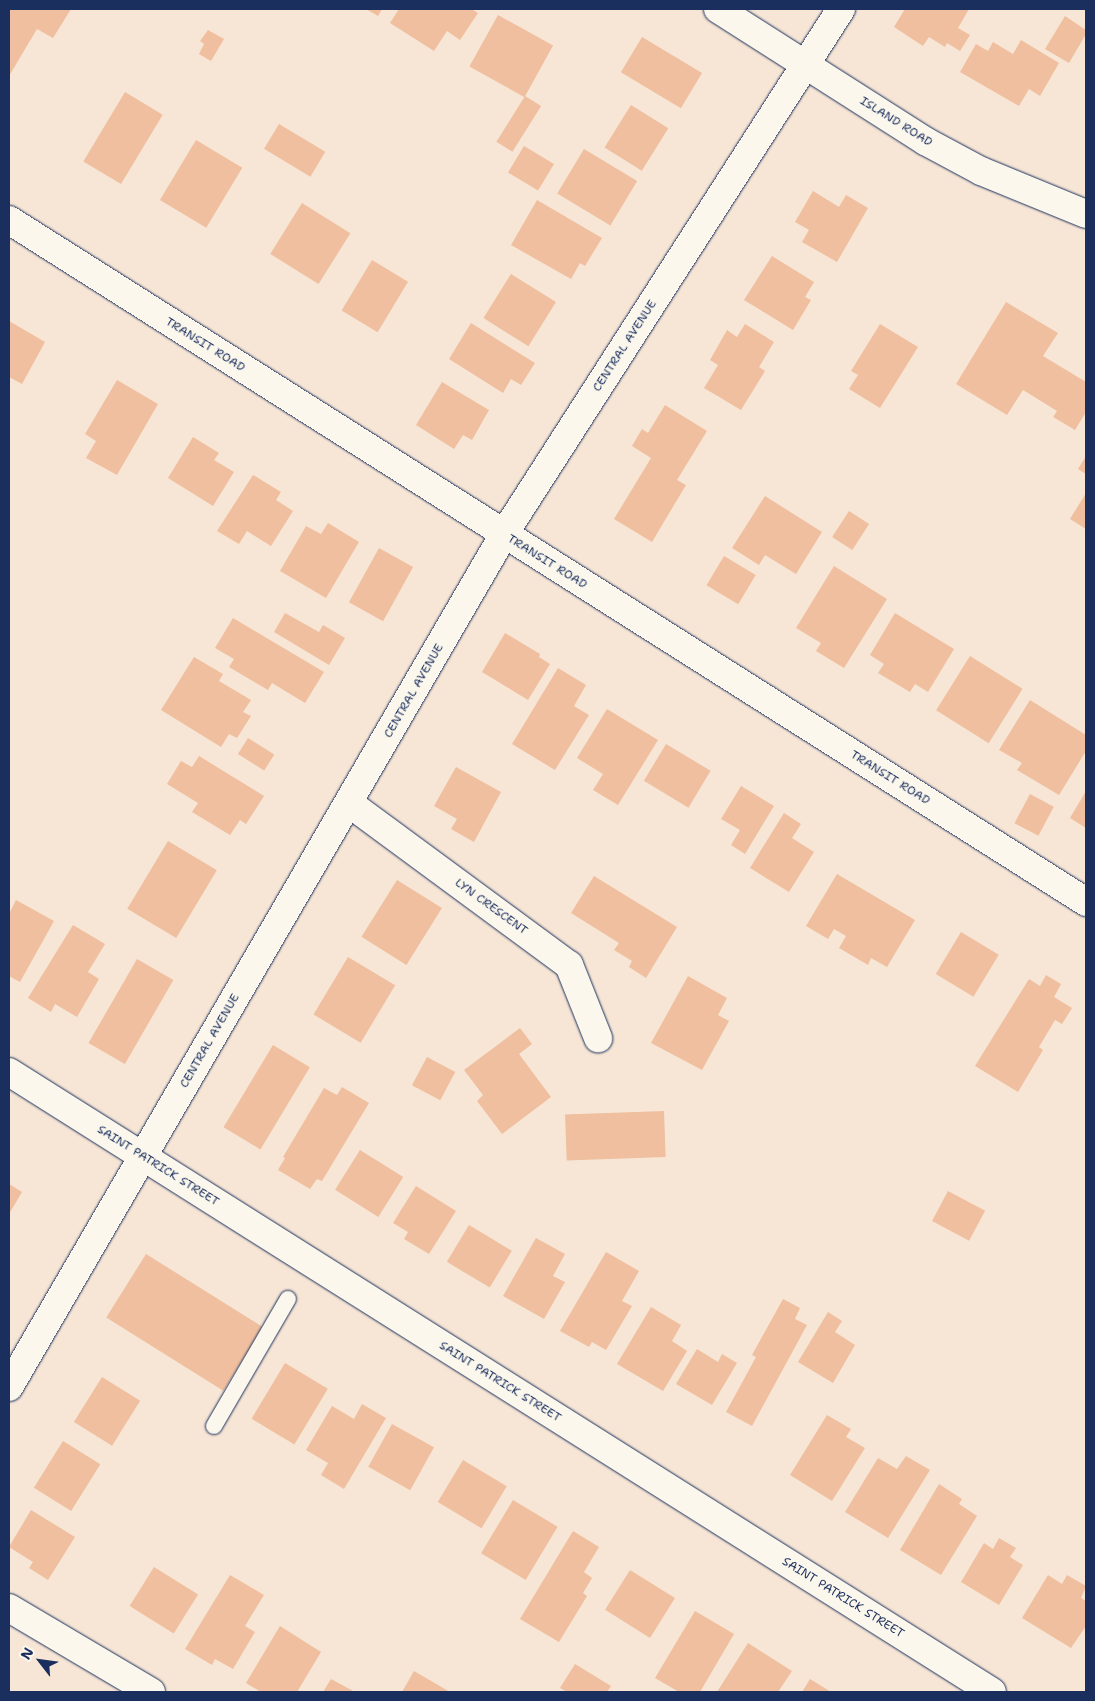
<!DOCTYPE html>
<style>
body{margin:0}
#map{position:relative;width:1095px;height:1701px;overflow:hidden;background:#f7e6d5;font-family:"Shantell Sans",sans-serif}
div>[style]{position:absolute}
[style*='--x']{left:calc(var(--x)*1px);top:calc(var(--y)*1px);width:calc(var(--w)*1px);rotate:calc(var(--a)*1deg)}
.building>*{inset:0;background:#efbf9f;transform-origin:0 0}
.roads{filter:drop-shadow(0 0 1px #1b2f5e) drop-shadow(0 0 1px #1b2f5e)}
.service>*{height:16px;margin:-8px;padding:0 8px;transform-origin:8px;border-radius:8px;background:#fbf7ec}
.minor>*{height:28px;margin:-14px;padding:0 14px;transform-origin:14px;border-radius:14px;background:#fbf7ec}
.tertiary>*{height:28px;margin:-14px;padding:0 14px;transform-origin:14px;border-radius:14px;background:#fbf7ec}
span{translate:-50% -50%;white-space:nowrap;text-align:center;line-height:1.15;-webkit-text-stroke:4px #fbf7ec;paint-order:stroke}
.street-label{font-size:12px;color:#1b2f5e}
.frame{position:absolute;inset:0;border:10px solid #1b2f5e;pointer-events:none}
.north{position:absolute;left:15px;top:1636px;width:50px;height:50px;-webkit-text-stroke:4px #fbf7ec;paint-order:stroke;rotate:300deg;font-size:14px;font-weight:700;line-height:20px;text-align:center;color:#1b2f5e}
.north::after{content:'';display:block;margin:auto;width:18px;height:22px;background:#1b2f5e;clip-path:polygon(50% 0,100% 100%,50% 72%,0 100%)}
</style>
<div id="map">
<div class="building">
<div style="clip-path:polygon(9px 9px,71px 9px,53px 38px,37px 29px,9px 76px)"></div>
<div style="clip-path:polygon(366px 9px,382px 9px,378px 16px)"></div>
<div style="clip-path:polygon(399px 9px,471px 9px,478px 13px,460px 40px,447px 31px,434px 51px,390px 23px)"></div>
<div style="clip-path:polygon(905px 9px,969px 9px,958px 28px,970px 35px,960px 51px,947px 43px,945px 47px,929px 37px,923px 46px,894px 27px)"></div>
<div style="left:498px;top:15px;width:63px;height:59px;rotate:29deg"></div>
<div style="clip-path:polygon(1065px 16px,1086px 30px,1086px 34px,1069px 63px,1045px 49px)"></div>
<div style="clip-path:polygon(208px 30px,224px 39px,211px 61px,199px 54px,204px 44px,200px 41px)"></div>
<div style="left:642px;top:37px;width:70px;height:41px;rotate:31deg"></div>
<div style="clip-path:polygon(1021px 40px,1059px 63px,1040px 96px,1029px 89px,1019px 106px,960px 72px,976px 44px,988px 51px,993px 42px,1013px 54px)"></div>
<div style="left:125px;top:92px;width:44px;height:81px;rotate:31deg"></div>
<div style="left:525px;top:96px;width:19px;height:54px;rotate:32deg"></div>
<div style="left:631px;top:105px;width:44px;height:50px;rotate:32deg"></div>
<div style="left:279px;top:124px;width:54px;height:29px;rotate:31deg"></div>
<div style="left:196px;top:140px;width:54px;height:70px;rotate:31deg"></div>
<div style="left:524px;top:146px;width:35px;height:31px;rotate:31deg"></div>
<div style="left:584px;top:149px;width:62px;height:52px;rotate:31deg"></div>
<div style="clip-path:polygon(813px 191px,839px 207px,846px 195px,868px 208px,837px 262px,802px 242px,809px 230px,795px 222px)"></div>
<div style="clip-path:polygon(537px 200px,602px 238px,585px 266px,580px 263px,571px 279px,511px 245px)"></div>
<div style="left:302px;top:203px;width:57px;height:60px;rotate:32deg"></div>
<div style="clip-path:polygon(772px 256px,814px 282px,805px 297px,811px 300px,793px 330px,744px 300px)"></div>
<div style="left:372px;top:260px;width:42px;height:59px;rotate:31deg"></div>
<div style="left:511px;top:274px;width:53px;height:52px;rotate:32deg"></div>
<div style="clip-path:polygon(1006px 302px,1058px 333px,1043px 356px,1086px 382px,1086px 412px,1075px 430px,1053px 417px,1057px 411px,1023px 390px,1007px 415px,956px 384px)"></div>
<div style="clip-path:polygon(9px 321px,45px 342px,22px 384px,9px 377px)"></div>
<div style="clip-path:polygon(471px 323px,535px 363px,521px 385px,511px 379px,503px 393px,449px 359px)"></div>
<div style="clip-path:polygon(745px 324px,774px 342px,759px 367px,765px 371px,741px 410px,704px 388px,718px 365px,710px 360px,727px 330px,737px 337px)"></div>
<div style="clip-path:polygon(880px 324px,918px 347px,880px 408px,849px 389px,858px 375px,851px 371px)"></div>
<div style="clip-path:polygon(117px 380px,158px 404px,117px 475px,86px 458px,96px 441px,85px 434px)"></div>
<div style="clip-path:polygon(442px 382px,489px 410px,472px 440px,463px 435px,454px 449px,416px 425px)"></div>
<div style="clip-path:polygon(665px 405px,707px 431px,677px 480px,686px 485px,652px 542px,614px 519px,651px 458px,632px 446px,642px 429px,648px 433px)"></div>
<div style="clip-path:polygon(193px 437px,219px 453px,214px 460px,234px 472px,213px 506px,168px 478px)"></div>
<div style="clip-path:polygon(1086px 456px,1086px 474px,1078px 469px)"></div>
<div style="clip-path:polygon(253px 475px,281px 492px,276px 500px,293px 511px,271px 546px,247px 531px,239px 544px,217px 531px)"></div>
<div style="clip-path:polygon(1086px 493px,1086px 529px,1070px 519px)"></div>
<div style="clip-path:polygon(765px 496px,822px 532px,796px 574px,765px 555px,759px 565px,732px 548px)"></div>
<div style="left:849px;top:511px;width:24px;height:31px;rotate:33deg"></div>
<div style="clip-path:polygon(328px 523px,359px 542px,326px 598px,280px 571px,306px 526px,321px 534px)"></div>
<div style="left:379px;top:548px;width:39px;height:62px;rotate:29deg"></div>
<div style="left:724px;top:556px;width:37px;height:34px;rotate:31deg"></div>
<div style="clip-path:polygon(834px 566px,887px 599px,844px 668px,816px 651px,821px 643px,796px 628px)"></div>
<div style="clip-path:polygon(285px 613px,319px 632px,323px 625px,345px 638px,329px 665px,274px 632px)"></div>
<div style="clip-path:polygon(895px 613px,954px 649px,928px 692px,915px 684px,910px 692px,878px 673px,884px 664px,870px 655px)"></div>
<div style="clip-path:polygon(233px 618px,324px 672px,305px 703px,272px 683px,268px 690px,229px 667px,234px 659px,215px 648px)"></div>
<div style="clip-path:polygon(505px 633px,540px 654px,539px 657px,550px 664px,528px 700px,482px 672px)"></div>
<div style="left:970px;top:656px;width:62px;height:64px;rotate:32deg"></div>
<div style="clip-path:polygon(194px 657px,223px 674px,219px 681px,251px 700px,243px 712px,251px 716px,237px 738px,229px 734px,221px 747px,161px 710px)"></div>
<div style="clip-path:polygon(558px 668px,586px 685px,574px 706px,589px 715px,555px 770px,512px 744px)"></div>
<div style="clip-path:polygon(1030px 700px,1086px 735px,1086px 751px,1059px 795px,1017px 770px,1022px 763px,999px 750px)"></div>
<div style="clip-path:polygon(607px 709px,658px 740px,618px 805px,593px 790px,603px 774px,577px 758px)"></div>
<div style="left:248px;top:738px;width:31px;height:19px;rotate:32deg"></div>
<div style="left:666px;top:744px;width:52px;height:43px;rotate:31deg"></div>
<div style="clip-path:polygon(199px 756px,264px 796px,246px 824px,240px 820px,230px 835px,192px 812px,198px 803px,167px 784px,181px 761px,192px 767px)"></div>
<div style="clip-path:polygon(456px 767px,501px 792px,474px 842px,451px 829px,457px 819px,434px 806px)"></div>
<div style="clip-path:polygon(741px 786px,774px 806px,745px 854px,731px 845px,740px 830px,721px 819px)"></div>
<div style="clip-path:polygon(1086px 791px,1086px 828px,1070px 818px)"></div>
<div style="left:1030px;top:794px;width:27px;height:33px;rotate:28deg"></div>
<div style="clip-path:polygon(784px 813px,801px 824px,792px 838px,814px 852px,789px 892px,750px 868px)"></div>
<div style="left:168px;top:841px;width:57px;height:79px;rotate:31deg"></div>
<div style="clip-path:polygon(837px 874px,915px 920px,887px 967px,871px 958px,868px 965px,839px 948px,846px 936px,834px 929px,828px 939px,806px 926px)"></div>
<div style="clip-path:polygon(594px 876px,677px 927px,646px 978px,629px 967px,632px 961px,614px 950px,619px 943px,571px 913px)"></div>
<div style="left:397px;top:880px;width:53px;height:67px;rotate:32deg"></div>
<div style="clip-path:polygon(16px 900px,54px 921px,20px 982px,9px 976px,9px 914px)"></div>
<div style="clip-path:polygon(73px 925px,105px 944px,88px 972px,99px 979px,77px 1017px,55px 1004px,51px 1012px,28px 998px)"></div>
<div style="left:961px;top:932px;width:44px;height:49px;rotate:31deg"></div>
<div style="left:348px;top:957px;width:55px;height:67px;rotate:31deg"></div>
<div style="left:137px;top:959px;width:42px;height:97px;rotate:30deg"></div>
<div style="clip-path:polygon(1046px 975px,1061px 984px,1054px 997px,1072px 1008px,1062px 1024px,1055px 1020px,1039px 1047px,1043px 1050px,1018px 1092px,975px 1066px,1029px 979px,1040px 986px)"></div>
<div style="clip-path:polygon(688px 976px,727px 998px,718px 1015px,729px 1021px,702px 1070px,651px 1043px)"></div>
<div style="clip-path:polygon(520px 1028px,532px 1044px,519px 1054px,551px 1097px,502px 1134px,477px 1101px,483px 1095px,464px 1070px)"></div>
<div style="left:273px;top:1045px;width:43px;height:96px;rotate:31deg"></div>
<div style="left:427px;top:1057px;width:32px;height:32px;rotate:28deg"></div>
<div style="clip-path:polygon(342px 1087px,369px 1103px,322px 1181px,317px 1179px,310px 1189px,278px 1170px,285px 1158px,283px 1157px,324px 1088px,337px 1095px)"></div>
<div style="left:664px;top:1111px;width:46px;height:99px;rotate:88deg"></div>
<div style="left:360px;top:1150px;width:51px;height:47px;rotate:32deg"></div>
<div style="clip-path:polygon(9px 1184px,22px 1192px,9px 1214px)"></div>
<div style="clip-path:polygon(416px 1186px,456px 1211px,429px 1254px,404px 1239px,408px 1232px,393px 1223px)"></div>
<div style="left:948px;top:1191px;width:42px;height:34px;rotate:28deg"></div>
<div style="left:469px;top:1225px;width:50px;height:43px;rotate:31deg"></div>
<div style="clip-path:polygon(536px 1238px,565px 1254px,553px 1276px,565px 1282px,544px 1319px,503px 1296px)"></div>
<div style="clip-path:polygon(606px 1252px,639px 1271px,622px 1301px,632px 1306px,606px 1350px,592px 1342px,589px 1347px,560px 1331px)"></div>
<div style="left:146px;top:1254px;width:138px;height:75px;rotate:32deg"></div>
<div style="clip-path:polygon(783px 1299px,800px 1308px,795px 1319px,807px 1325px,752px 1426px,726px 1412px,756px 1357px,752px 1355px)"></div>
<div style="clip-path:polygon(651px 1307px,681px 1325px,672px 1341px,687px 1351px,663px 1391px,617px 1364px)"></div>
<div style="clip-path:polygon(828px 1312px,842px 1321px,835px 1332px,855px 1345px,833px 1383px,798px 1362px)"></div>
<div style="clip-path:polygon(697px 1349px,718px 1362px,722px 1354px,737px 1363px,712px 1405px,676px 1384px)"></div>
<div style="left:285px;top:1363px;width:50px;height:65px;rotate:31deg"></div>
<div style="left:102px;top:1377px;width:45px;height:53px;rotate:32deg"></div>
<div style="clip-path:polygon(362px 1404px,386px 1418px,344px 1489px,321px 1475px,328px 1463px,306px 1450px,332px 1406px,354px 1419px)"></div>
<div style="clip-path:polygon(827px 1415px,851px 1429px,846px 1437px,865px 1448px,832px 1501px,790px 1475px)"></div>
<div style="left:392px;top:1424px;width:48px;height:49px;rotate:29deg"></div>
<div style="left:63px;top:1441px;width:44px;height:55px;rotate:32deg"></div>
<div style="clip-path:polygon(906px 1456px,930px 1470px,888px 1538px,845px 1512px,878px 1458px,897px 1469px)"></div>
<div style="left:463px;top:1460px;width:51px;height:49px;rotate:31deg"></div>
<div style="clip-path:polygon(939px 1484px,962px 1499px,959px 1504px,977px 1516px,941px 1575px,900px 1550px)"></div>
<div style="left:513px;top:1500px;width:52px;height:62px;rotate:31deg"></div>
<div style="clip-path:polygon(31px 1510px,75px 1537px,48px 1580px,29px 1568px,33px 1562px,9px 1547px)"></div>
<div style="clip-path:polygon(573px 1531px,599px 1547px,584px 1572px,592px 1578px,583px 1593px,587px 1596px,559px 1642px,520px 1619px)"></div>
<div style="clip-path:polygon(999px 1538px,1016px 1548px,1010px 1557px,1023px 1565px,999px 1605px,961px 1582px,984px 1543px,993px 1549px)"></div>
<div style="left:154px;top:1567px;width:52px;height:46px;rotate:32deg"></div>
<div style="left:630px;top:1570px;width:53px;height:47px;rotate:32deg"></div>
<div style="clip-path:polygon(230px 1575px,264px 1595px,245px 1626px,255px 1632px,233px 1669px,215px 1659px,212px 1665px,185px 1649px)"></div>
<div style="clip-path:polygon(1048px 1575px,1062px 1584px,1067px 1575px,1086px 1586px,1081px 1598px,1086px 1601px,1086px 1626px,1071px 1648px,1022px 1618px)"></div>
<div style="clip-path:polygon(695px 1611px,734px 1634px,700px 1692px,679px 1692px,655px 1678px)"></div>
<div style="clip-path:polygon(280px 1626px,321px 1652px,297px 1692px,261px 1692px,246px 1683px)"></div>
<div style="clip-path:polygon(748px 1643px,792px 1671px,778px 1692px,717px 1692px)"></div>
<div style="clip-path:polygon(575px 1664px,611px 1686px,607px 1692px,567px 1692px,560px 1688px)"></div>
<div style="clip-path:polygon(414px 1671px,450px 1692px,402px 1692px)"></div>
<div style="clip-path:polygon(331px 1679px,355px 1692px,323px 1692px)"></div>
<div style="clip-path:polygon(810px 1679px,831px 1692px,802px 1692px)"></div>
</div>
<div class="roads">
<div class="service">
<div style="--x:214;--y:1426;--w:147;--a:-59.8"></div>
</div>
<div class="minor">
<div style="--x:718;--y:9;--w:246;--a:32.5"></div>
<div style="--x:925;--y:141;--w:64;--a:28.2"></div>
<div style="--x:981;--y:171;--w:113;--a:22.3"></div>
<div style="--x:9;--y:220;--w:1275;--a:32.34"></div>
<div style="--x:349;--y:803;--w:273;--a:36.4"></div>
<div style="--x:569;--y:965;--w:79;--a:68.3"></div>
<div style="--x:9;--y:1072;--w:1162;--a:32.24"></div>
<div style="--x:9;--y:1387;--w:986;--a:-59.87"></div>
<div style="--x:504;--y:534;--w:624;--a:-57.3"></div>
</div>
<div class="tertiary">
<div style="--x:9;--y:1608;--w:165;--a:30.6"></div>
</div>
</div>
<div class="street-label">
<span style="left:896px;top:122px;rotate:32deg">ISLAND ROAD</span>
<span style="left:205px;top:345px;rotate:32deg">TRANSIT ROAD</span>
<span style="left:625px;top:346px;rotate:-57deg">CENTRAL AVENUE</span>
<span style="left:547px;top:562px;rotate:32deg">TRANSIT ROAD</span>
<span style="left:414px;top:691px;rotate:-60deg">CENTRAL AVENUE</span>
<span style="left:890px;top:778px;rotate:32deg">TRANSIT ROAD</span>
<span style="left:491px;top:907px;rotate:36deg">LYN CRESCENT</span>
<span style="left:210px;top:1041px;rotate:-60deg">CENTRAL AVENUE</span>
<span style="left:158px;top:1166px;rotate:32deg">SAINT PATRICK STREET</span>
<span style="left:500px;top:1382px;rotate:32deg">SAINT PATRICK STREET</span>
<span style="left:843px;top:1598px;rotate:32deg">SAINT PATRICK STREET</span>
</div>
<div class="frame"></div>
<div class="north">N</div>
</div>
